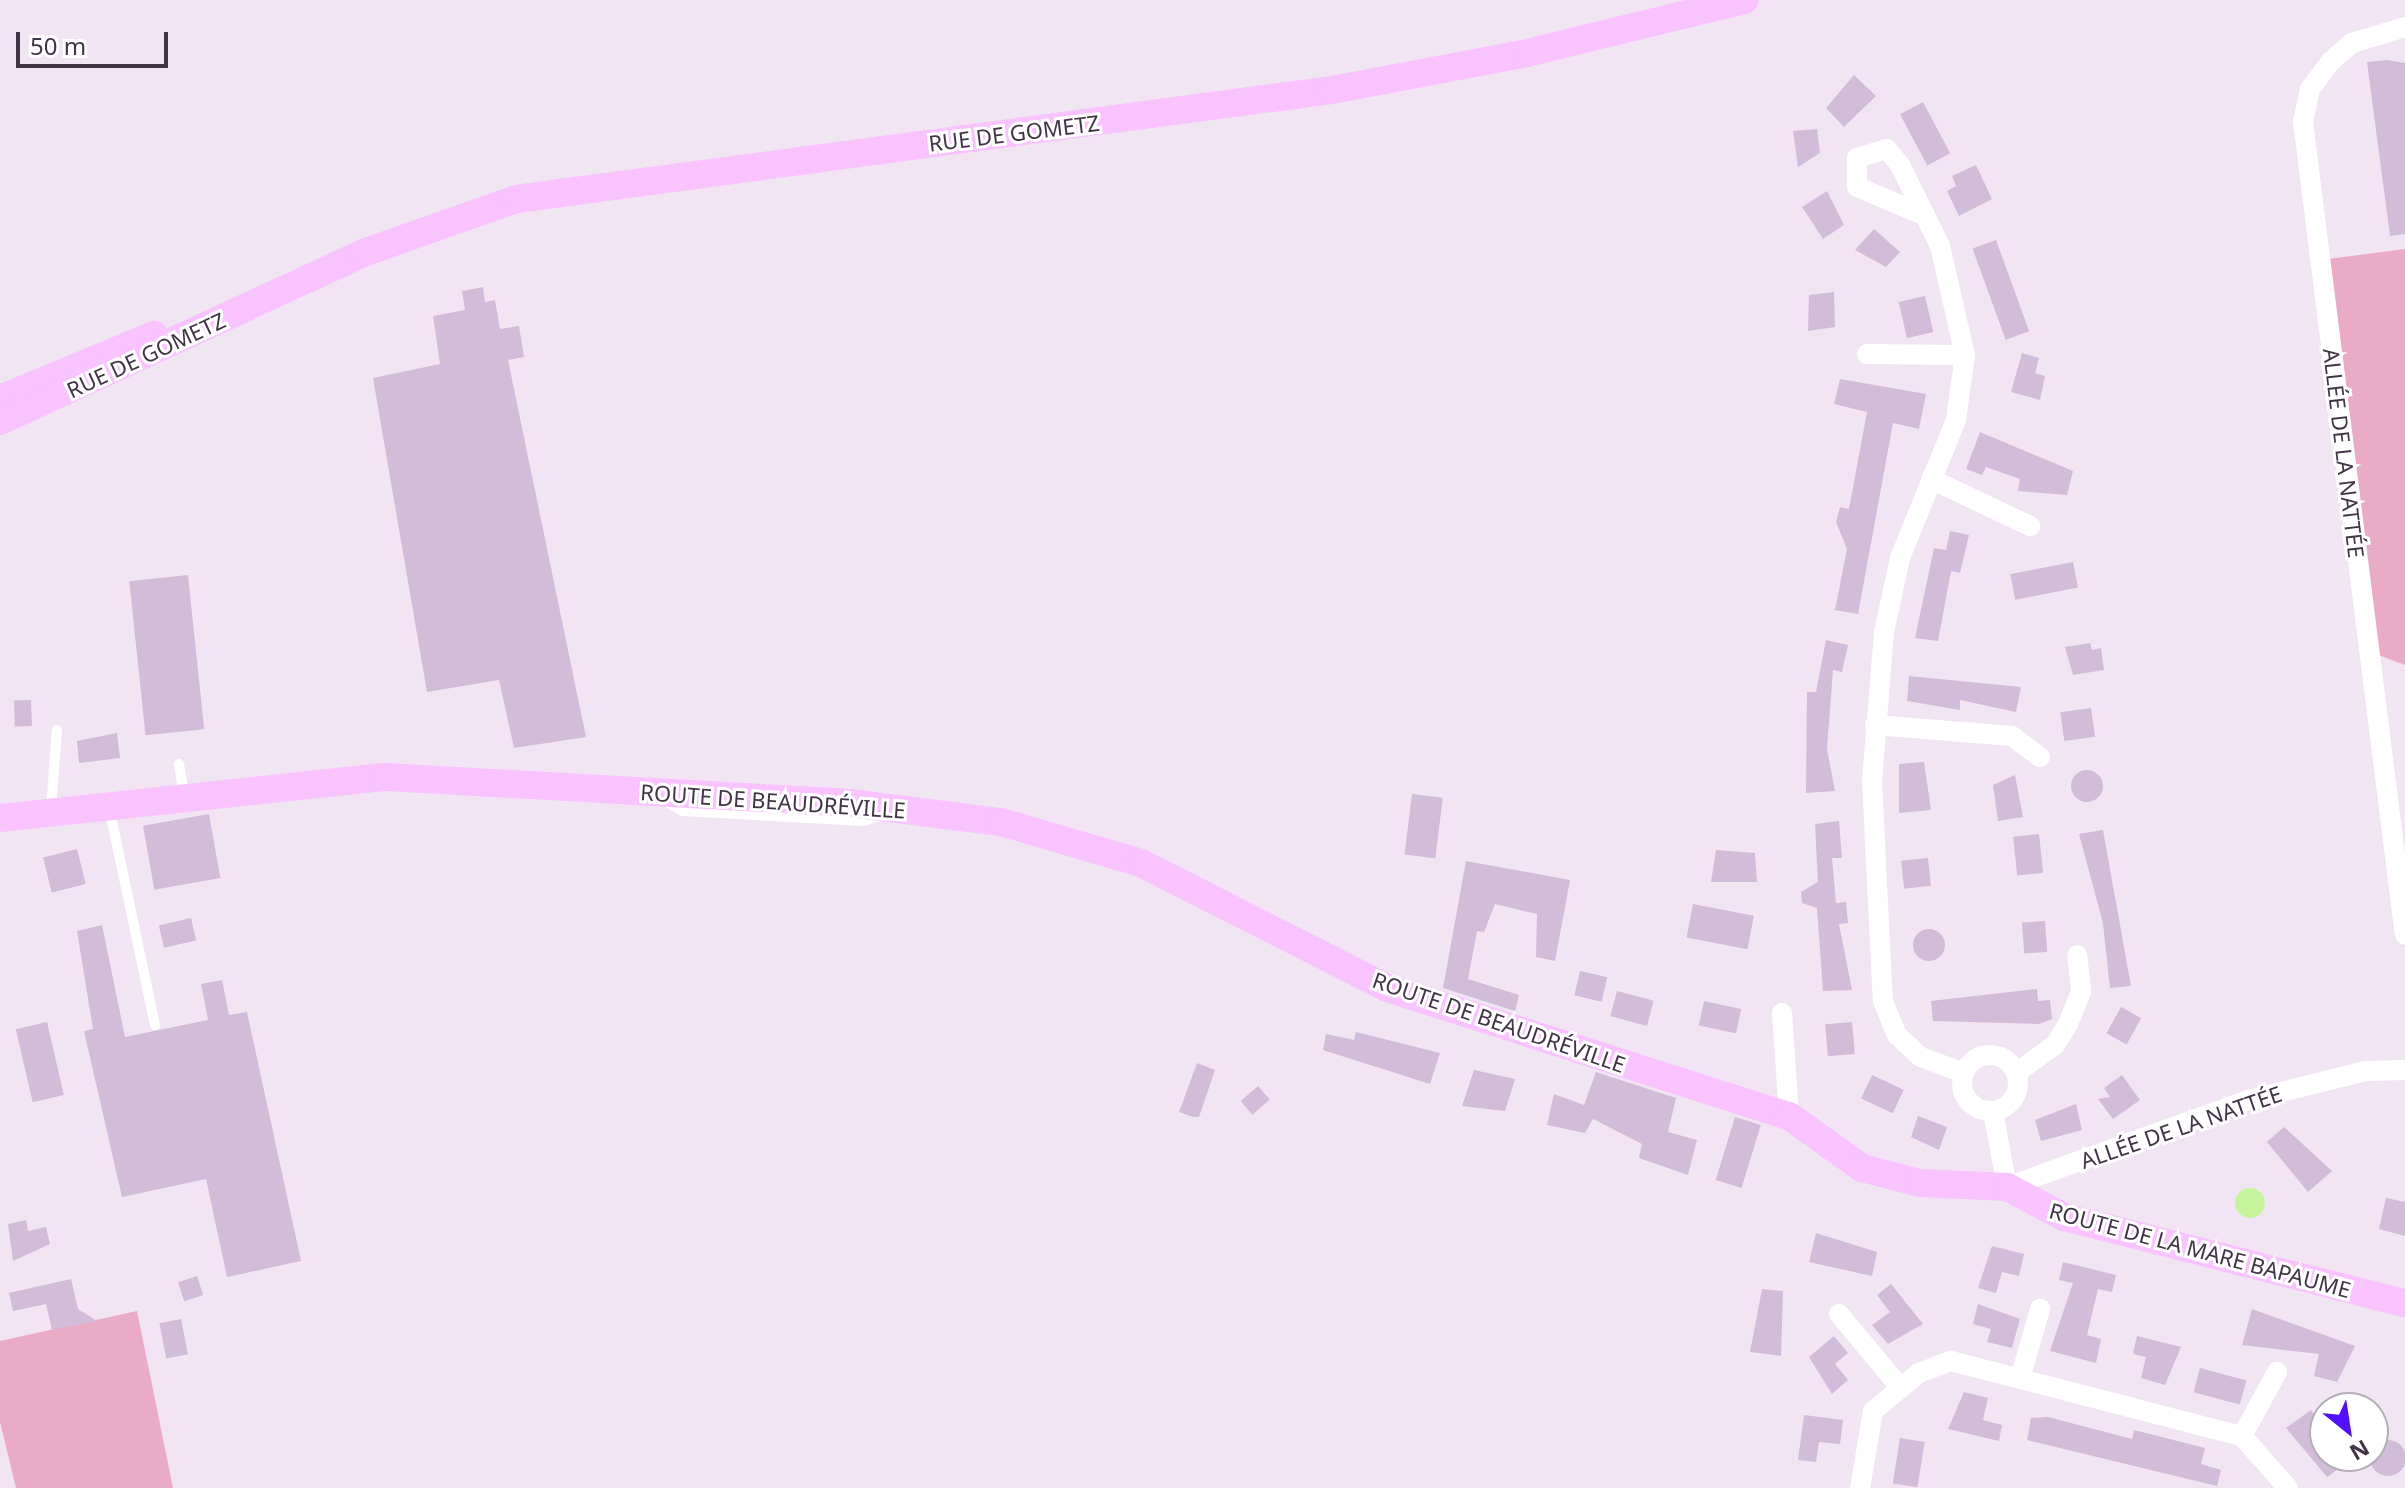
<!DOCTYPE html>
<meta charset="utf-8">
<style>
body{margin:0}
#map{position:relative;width:2405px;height:1488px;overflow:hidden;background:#f1e5f3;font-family:"Noto Sans",sans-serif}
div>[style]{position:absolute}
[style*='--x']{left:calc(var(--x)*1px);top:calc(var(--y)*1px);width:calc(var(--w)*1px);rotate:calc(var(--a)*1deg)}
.green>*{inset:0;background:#eaabc6}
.water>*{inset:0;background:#c6f49d}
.round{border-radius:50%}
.building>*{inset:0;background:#d1bcd9;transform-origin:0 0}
.lane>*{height:10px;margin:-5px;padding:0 5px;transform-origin:5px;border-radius:5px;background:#fff}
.street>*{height:20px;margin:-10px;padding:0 10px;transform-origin:10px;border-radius:10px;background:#fff}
.street>.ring{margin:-10px;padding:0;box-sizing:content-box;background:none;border:20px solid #fff;border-radius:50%}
.secondary>*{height:28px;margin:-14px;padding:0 14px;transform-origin:14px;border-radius:14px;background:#f8c3ff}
span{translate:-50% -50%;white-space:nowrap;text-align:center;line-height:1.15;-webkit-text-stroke:6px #fff;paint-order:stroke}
.street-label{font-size:22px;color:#413446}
.north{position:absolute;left:2309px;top:1392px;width:80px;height:80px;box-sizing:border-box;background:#fff;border:2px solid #b3aeb5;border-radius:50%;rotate:150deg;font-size:22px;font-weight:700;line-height:32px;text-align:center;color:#413446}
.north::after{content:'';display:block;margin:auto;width:28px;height:36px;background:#5110ff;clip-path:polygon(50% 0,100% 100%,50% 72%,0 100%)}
.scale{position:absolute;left:16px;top:32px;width:152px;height:36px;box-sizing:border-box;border:4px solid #413446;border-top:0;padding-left:10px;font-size:24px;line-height:28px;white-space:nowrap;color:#413446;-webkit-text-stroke:6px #fff;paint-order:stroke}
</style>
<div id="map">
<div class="green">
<div style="clip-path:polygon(2405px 249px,2405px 665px,2368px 651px,2320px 260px)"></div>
<div style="clip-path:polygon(137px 1311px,173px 1488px,16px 1488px,0 1422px,0 1341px)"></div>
</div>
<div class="water">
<div class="round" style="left:2235px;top:1188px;width:30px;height:30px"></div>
</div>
<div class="building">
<div style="clip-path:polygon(2387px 60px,2405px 63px,2405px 234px,2390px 236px,2367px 62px)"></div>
<div style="clip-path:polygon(1854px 75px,1876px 96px,1844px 127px,1826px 108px)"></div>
<div style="left:1923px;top:102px;width:58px;height:26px;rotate:62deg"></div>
<div style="clip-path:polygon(1817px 129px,1820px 153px,1798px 167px,1793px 131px)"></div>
<div style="clip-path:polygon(1976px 165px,1992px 199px,1959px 216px,1947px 191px,1956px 186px,1952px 176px)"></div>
<div style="clip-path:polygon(1827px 191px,1844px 225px,1823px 239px,1802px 207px)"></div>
<div style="clip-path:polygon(1874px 229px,1900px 252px,1886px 267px,1855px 250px)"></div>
<div style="left:1996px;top:240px;width:97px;height:25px;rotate:70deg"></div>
<div style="clip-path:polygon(483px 287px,485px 302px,495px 300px,500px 329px,519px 326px,524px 357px,508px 360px,586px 737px,514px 748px,499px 680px,427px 692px,373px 378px,440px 364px,433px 316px,465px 310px,462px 291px)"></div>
<div style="clip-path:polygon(1834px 292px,1835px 327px,1808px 331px,1809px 295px)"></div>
<div style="left:1925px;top:296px;width:37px;height:27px;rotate:77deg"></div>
<div style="clip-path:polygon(2022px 353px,2039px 358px,2035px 373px,2045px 376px,2040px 400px,2011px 392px)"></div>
<div style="clip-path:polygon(1840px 379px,1926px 394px,1919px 429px,1893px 423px,1858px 614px,1835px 610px,1847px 549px,1836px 522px,1840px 507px,1849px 509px,1867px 412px,1834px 404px)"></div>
<div style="clip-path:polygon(1980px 432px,2073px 471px,2067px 495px,2018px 491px,2020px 479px,1986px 467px,1982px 475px,1966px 469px)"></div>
<div style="clip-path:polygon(1950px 531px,1969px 535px,1960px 573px,1951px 571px,1938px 641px,1915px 638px,1934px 548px,1946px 550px)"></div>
<div style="left:2073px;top:562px;width:26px;height:64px;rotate:79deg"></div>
<div style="left:188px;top:575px;width:155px;height:59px;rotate:84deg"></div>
<div style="clip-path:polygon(1826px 640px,1848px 645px,1842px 672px,1833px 670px,1827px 749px,1835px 791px,1806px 793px,1807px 692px,1816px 692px)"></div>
<div style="clip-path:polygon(2090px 643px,2092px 650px,2101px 648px,2104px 670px,2073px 675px,2065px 647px)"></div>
<div style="clip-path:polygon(1909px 676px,2021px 687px,2016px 712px,1960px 700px,1960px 710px,1907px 701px)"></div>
<div style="left:31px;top:700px;width:26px;height:17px;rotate:88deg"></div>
<div style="left:2091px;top:708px;width:29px;height:31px;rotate:82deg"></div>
<div style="clip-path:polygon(117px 733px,120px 758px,79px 763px,77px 741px)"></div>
<div style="clip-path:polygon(1924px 762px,1931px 810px,1899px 813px,1899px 764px)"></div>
<div class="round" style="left:2071px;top:770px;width:32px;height:32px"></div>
<div style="clip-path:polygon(2015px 775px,2023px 817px,1998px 821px,1993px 785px)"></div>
<div style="left:1412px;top:794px;width:31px;height:61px;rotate:7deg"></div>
<div style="left:209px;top:814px;width:65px;height:67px;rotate:80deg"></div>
<div style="clip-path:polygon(1839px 821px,1842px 858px,1832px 858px,1836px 903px,1846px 902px,1848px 923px,1839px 924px,1852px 990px,1823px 991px,1817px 908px,1802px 903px,1801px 892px,1818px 882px,1815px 824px)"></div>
<div style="clip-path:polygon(2103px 830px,2131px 986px,2110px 988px,2103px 923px,2079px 834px)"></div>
<div style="left:2039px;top:834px;width:39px;height:26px;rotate:84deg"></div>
<div style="left:77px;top:849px;width:36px;height:35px;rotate:76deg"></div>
<div style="clip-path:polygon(1716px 850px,1755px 853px,1757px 882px,1711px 882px)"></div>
<div style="left:1928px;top:858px;width:28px;height:27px;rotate:84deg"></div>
<div style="clip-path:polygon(1466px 861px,1570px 880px,1555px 961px,1536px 957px,1537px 914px,1495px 904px,1484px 932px,1477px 931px,1468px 979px,1519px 995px,1515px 1011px,1443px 988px)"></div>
<div style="left:1693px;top:904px;width:62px;height:34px;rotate:11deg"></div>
<div style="left:191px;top:918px;width:23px;height:33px;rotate:77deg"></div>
<div style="left:2045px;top:921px;width:31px;height:23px;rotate:86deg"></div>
<div style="clip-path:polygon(102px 925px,125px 1037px,208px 1020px,201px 984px,222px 980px,229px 1015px,247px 1012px,301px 1261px,227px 1277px,206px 1179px,122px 1197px,84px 1031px,93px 1029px,77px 931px)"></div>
<div class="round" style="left:1913px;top:929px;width:32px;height:32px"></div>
<div style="left:1580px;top:971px;width:28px;height:25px;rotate:13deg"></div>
<div style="clip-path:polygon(2037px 989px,2038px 1001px,2050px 1000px,2052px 1019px,2039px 1024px,1933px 1021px,1931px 1001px)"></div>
<div style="left:1617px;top:991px;width:38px;height:26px;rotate:15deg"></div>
<div style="left:1704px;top:1001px;width:38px;height:25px;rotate:12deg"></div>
<div style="left:2121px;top:1007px;width:23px;height:30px;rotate:29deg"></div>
<div style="left:47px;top:1022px;width:75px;height:32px;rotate:77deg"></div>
<div style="left:1852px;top:1022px;width:32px;height:27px;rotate:85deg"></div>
<div style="clip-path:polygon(1356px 1032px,1440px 1053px,1430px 1084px,1323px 1050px,1326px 1034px,1354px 1040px)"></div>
<div style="clip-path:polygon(1197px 1063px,1215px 1070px,1199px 1117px,1193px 1117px,1179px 1112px)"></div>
<div style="clip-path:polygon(1474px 1070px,1515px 1079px,1505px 1111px,1462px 1106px)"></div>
<div style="clip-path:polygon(1596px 1072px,1676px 1098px,1668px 1132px,1697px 1140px,1688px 1175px,1639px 1158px,1642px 1144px,1593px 1119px,1585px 1133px,1547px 1125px,1554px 1094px,1584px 1105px)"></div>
<div style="left:1872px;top:1075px;width:35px;height:26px;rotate:25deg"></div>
<div style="clip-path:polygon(2122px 1075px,2140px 1100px,2113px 1119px,2098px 1099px,2110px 1097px,2104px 1088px)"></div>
<div style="left:1258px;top:1086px;width:18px;height:23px;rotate:49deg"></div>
<div style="clip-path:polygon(2076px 1104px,2082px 1130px,2041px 1141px,2035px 1120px)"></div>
<div style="clip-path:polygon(1918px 1116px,1947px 1127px,1939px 1150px,1911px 1137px)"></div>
<div style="left:1735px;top:1117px;width:27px;height:66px;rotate:17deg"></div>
<div style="clip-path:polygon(2284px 1127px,2332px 1171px,2308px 1192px,2267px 1142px)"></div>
<div style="clip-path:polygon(2386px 1198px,2405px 1202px,2405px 1236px,2379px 1229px)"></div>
<div style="clip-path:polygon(26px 1220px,28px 1231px,46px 1227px,50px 1244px,13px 1261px,8px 1224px)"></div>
<div style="clip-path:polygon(1816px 1233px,1877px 1252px,1872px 1276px,1809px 1262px)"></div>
<div style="clip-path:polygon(1992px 1246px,2024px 1254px,2019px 1276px,2002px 1272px,1996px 1293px,1978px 1288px)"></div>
<div style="clip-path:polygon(2063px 1262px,2116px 1275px,2112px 1292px,2098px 1289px,2087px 1335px,2101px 1339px,2096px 1363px,2050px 1351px,2073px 1283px,2059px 1280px)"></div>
<div style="left:197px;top:1276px;width:20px;height:20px;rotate:72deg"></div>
<div style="clip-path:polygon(71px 1279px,78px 1309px,97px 1321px,52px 1330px,46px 1304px,13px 1311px,9px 1293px)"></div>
<div style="clip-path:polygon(1891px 1284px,1923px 1324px,1888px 1344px,1872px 1325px,1890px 1312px,1877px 1295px)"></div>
<div style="clip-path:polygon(1762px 1289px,1783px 1291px,1781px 1356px,1750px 1352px)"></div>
<div style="clip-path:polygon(1978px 1304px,2020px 1319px,2012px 1348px,1987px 1342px,1991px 1329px,1973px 1324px)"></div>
<div style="clip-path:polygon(2252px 1309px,2355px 1346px,2337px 1382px,2314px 1376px,2319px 1354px,2242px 1345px)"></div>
<div style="left:181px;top:1319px;width:36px;height:22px;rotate:79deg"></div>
<div style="clip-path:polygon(1834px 1336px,1848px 1353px,1835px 1364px,1848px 1380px,1832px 1394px,1809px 1357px)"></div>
<div style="clip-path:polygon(2137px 1336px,2181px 1347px,2165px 1385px,2141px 1378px,2146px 1357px,2133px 1354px)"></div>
<div style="left:2200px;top:1368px;width:48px;height:25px;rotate:15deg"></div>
<div style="clip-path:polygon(1964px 1392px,1988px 1398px,1983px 1420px,2002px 1425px,1999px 1441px,1948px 1429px)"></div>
<div style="clip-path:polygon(2311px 1410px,2325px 1429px,2325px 1456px,2357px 1456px,2327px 1477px,2286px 1428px)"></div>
<div style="clip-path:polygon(1804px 1415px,1843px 1420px,1840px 1444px,1819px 1442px,1816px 1462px,1798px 1460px)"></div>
<div style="clip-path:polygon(2048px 1417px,2132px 1439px,2134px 1430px,2205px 1448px,2201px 1464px,2221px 1470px,2217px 1486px,2027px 1440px,2031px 1418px)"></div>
<div style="left:1900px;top:1438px;width:25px;height:46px;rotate:9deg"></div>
<div class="round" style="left:2370px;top:1440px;width:36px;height:36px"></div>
</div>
<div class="lane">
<div style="--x:179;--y:764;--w:32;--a:81"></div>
<div style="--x:665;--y:801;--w:20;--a:30"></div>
<div style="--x:682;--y:811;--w:181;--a:3.2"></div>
<div style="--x:863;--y:821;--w:18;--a:-16"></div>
<div style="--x:109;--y:807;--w:223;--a:78.1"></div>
<div style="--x:51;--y:809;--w:79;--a:-85.7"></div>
</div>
<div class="street">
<div style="--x:2405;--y:27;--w:55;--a:163.2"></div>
<div style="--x:2352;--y:43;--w:28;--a:139"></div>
<div style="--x:2331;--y:61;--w:35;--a:127"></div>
<div style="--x:2310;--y:89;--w:33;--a:102"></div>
<div style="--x:2303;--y:121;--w:820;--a:82.86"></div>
<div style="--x:1919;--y:213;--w:67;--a:-157.2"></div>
<div style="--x:1857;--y:187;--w:29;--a:-90"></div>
<div style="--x:1857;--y:158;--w:31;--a:-17"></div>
<div style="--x:1887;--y:149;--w:21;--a:51"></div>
<div style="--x:1900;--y:165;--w:90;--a:63.7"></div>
<div style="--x:1940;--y:246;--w:112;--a:77.1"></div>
<div style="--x:1965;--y:355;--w:66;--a:97.9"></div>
<div style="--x:1956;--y:420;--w:149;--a:112.1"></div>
<div style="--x:1900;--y:558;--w:76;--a:102.2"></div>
<div style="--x:1884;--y:632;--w:148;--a:94.6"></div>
<div style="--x:1872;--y:780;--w:221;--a:87.2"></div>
<div style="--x:1883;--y:1001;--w:37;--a:68"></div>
<div style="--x:1897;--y:1035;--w:33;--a:43"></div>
<div style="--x:1921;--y:1057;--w:46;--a:20.4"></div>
<div style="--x:1867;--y:354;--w:98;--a:0.6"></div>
<div style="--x:1931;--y:479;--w:110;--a:25.4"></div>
<div style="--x:1875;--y:725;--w:137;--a:4.6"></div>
<div style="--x:2012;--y:736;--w:35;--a:37"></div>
<div style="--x:1782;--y:1013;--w:103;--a:86.1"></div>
<div class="ring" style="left:1962px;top:1055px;width:36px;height:36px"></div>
<div style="--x:2016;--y:1073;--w:48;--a:-35.7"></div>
<div style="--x:2055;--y:1045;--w:25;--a:-58"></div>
<div style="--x:2068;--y:1024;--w:35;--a:-68"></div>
<div style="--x:2081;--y:991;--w:36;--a:-96"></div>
<div style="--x:1993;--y:1111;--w:77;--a:79.6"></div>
<div style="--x:2007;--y:1187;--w:257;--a:-19.8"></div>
<div style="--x:2249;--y:1100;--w:120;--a:-14"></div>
<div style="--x:2365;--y:1071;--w:40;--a:-1.4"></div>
<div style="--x:1839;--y:1314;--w:94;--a:50.2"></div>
<div style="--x:2021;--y:1375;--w:69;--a:-73.9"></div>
<div style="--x:2242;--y:1436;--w:73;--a:-61.3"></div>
<div style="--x:1860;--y:1488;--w:78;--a:-80.4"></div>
<div style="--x:1873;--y:1411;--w:60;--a:-39.6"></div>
<div style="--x:1919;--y:1373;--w:34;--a:-21"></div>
<div style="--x:1951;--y:1361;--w:301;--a:14.5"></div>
<div style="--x:2242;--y:1436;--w:69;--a:48.5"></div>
</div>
<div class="secondary">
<div style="--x:0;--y:399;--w:167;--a:-22.6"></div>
<div style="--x:0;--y:421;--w:400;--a:-24.8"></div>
<div style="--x:363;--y:253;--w:162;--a:-19.4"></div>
<div style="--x:516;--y:199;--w:823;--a:-7.61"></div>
<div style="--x:1332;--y:90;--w:198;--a:-10.7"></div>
<div style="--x:1527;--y:53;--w:224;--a:-13.7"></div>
<div style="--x:0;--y:818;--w:388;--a:-6.1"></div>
<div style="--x:386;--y:777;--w:465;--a:3.2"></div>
<div style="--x:850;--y:803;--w:152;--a:7.2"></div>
<div style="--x:1001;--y:822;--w:146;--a:16.3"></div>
<div style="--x:1141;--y:863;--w:276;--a:26.9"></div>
<div style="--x:1387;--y:988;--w:422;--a:17.7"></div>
<div style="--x:1789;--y:1116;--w:90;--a:35.5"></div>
<div style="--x:1862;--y:1168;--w:60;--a:14.5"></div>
<div style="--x:1920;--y:1183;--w:87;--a:2.6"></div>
<div style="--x:2007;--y:1187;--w:64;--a:27.8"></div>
<div style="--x:2064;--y:1217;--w:352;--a:14.2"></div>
</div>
<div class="street-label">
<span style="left:1014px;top:133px;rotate:-7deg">RUE DE GOMETZ</span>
<span style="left:146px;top:355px;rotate:-25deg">RUE DE GOMETZ</span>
<span style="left:2344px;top:453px;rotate:83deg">ALLÉE DE LA NATTÉE</span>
<span style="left:773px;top:801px;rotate:4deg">ROUTE DE BEAUDRÉVILLE</span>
<span style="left:1499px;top:1022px;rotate:19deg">ROUTE DE BEAUDRÉVILLE</span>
<span style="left:2181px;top:1127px;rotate:-19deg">ALLÉE DE LA NATTÉE</span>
<span style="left:2200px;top:1250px;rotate:15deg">ROUTE DE LA MARE BAPAUME</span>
</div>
<div class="north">N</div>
<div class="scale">50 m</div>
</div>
